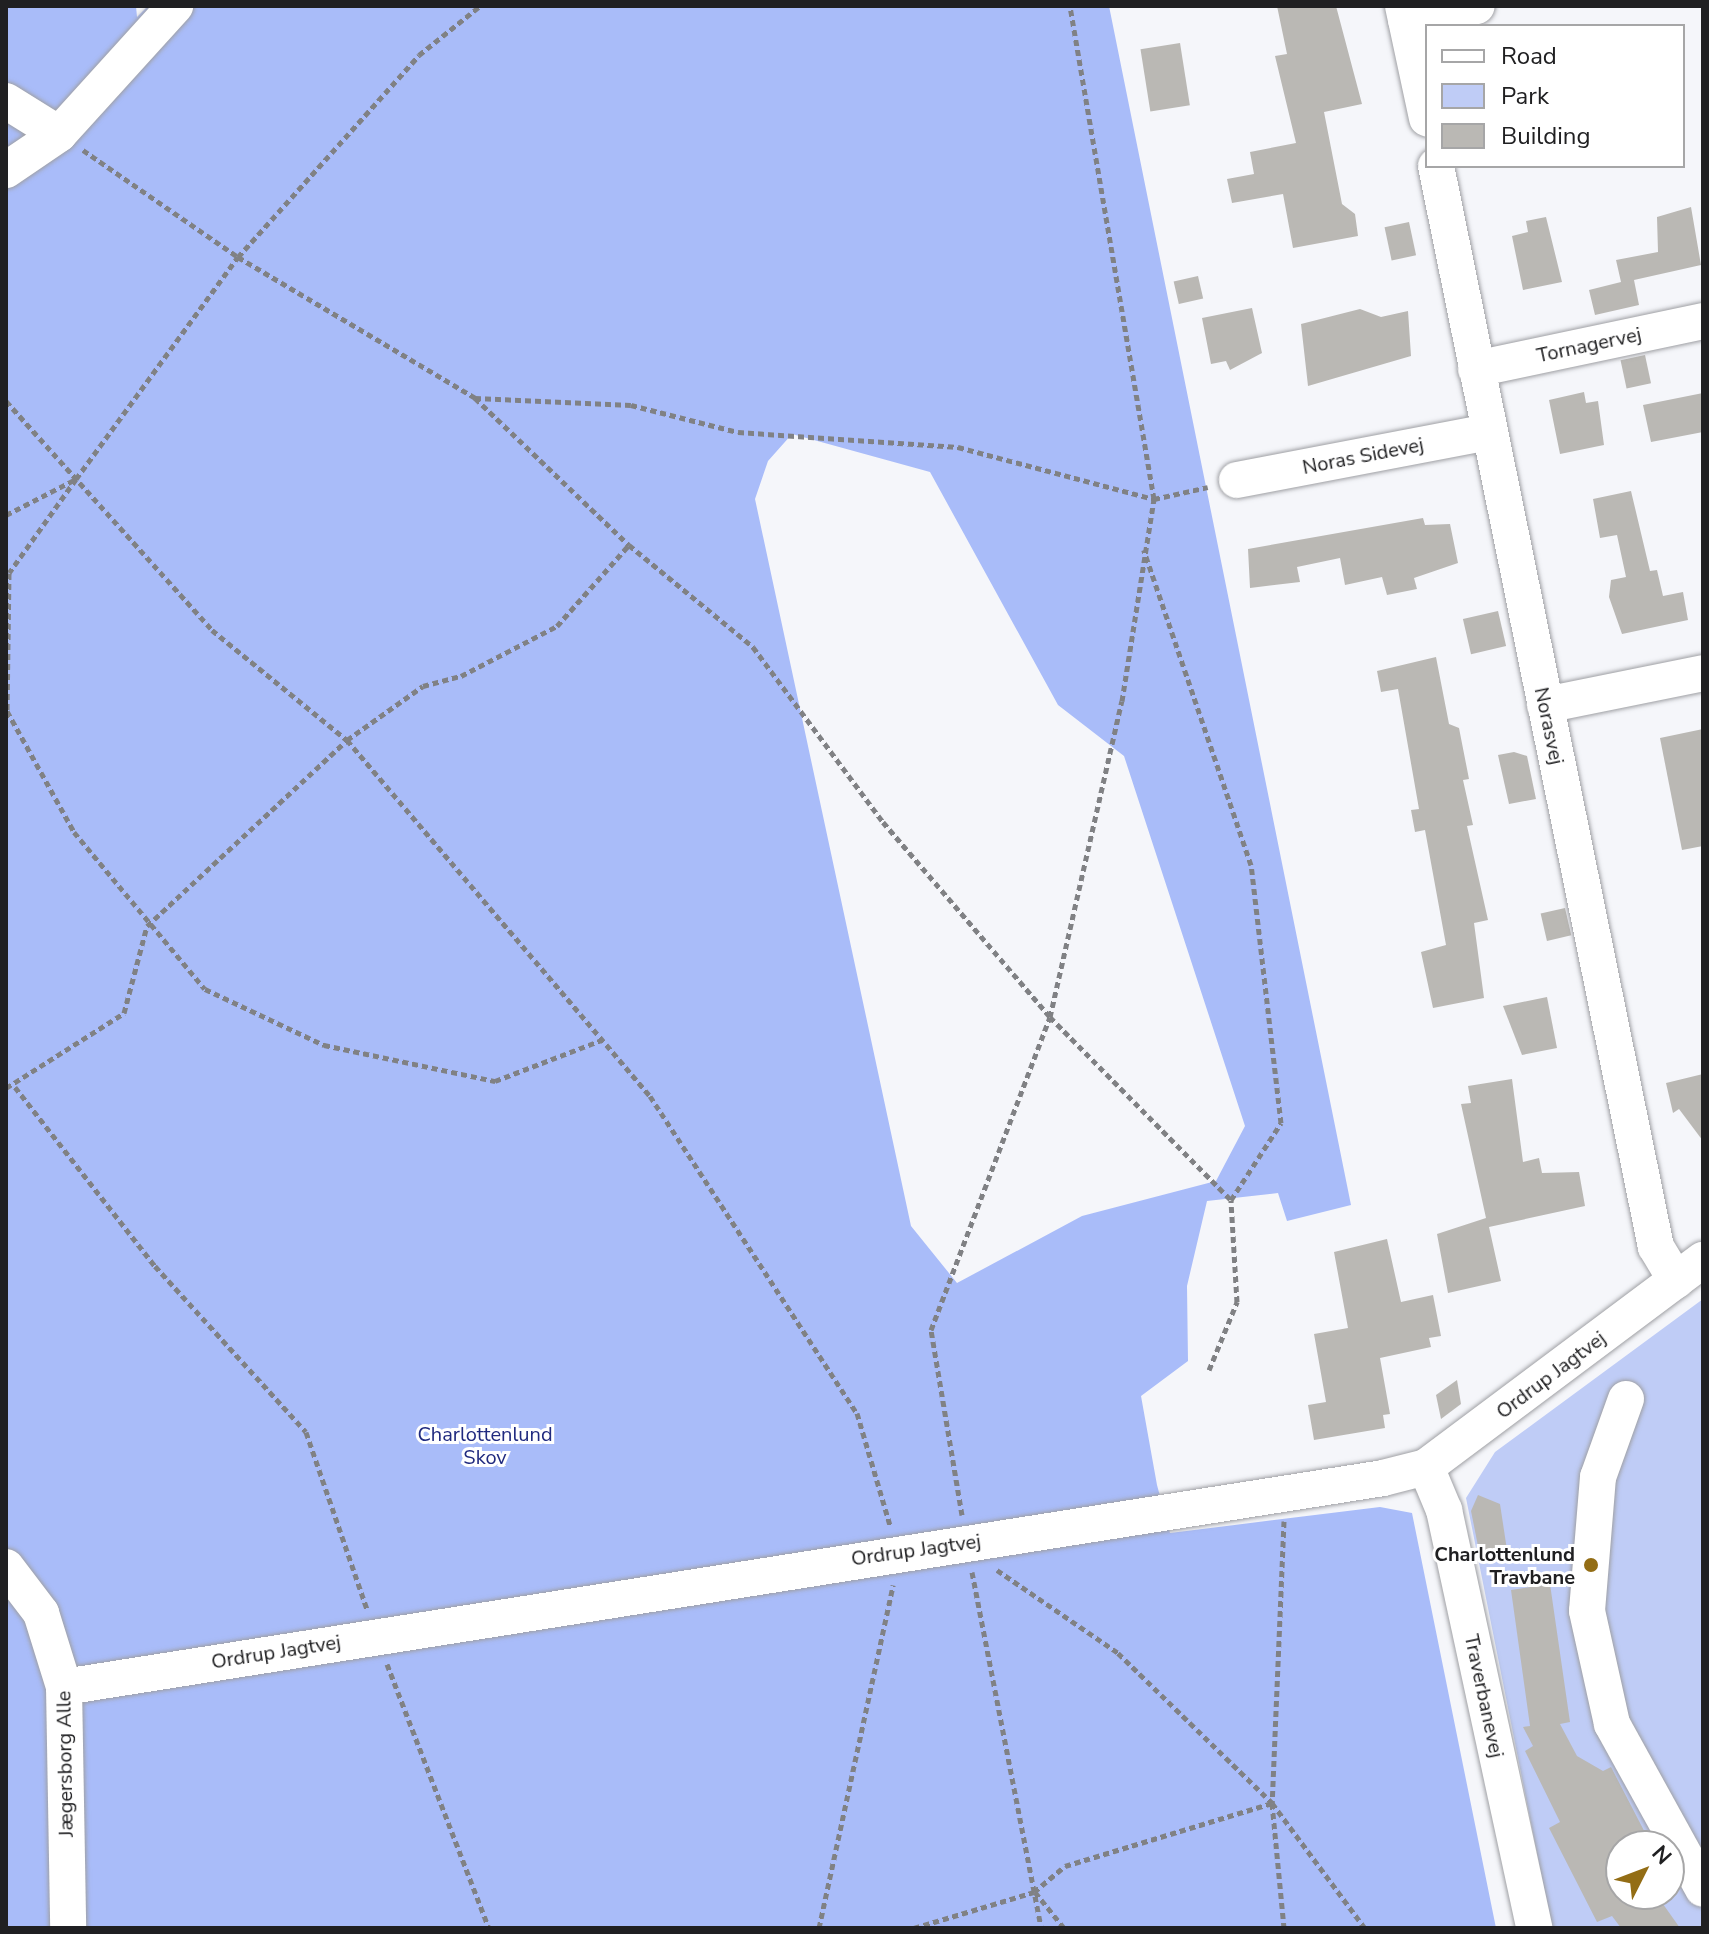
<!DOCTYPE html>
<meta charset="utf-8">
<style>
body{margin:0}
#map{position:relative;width:1709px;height:1934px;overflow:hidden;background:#f5f6fa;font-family:"Nunito Sans",sans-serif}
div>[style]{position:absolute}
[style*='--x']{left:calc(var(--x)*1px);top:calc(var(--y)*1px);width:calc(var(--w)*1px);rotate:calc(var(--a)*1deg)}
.green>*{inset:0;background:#bfccf6}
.forest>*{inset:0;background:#a9bcf9}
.building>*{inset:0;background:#bab8b4;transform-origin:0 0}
.path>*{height:5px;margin-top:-2.5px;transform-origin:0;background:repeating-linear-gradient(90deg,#808184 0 6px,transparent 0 10px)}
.roads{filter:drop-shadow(0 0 2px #9fa0a4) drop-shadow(0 0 2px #9fa0a4)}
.minor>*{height:36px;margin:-18px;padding:0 18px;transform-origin:18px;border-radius:18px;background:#fff}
.dots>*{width:22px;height:22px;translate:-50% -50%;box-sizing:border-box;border:4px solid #fff;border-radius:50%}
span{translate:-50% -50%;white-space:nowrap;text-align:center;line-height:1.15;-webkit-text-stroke:6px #fff;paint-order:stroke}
.street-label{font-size:20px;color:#202022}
.park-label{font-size:20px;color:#202a7f}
.poi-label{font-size:20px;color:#202022;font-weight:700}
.right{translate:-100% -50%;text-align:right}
.frame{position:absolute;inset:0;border:8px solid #202022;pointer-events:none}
.legend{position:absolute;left:1425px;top:24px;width:260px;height:144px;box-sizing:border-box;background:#fff;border:2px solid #a6a6a7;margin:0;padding:10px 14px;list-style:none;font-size:24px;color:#202022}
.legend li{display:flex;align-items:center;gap:16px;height:40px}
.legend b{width:40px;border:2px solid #a6a6a7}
.north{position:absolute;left:1605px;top:1830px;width:80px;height:80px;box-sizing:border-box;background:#fff;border:2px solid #a6a6a7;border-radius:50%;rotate:48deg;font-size:22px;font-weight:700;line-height:32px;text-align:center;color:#202022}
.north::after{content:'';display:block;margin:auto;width:28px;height:36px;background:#936d15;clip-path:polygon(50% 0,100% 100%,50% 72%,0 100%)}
</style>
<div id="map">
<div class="green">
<div style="clip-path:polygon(evenodd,1703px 1299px,1703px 1928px,1552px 1928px,1466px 1498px,1495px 1452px,1703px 1299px,1621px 1846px,1669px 1846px,1669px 1894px,1621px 1894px,1621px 1846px)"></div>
</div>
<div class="forest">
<div style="clip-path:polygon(evenodd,6px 6px,136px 6px,137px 17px,148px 6px,1109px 6px,1351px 1205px,1287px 1221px,1278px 1193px,1207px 1201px,1187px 1286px,1188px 1361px,1141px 1396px,1157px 1485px,1170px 1533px,1380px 1507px,1412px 1513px,1496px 1928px,6px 1928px,6px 6px,792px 434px,930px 472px,1058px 705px,1124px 756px,1245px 1126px,1216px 1181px,1082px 1216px,957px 1283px,911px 1226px,755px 499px,768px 461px,792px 434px)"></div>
</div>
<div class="building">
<div style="clip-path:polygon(1277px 6px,1336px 6px,1362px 104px,1324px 112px,1342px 204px,1355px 214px,1358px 236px,1293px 248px,1283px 194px,1232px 203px,1227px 179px,1254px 174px,1250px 152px,1296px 143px,1275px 56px,1287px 54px)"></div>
<div style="left:1180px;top:43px;width:63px;height:40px;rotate:81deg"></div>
<div style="clip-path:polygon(1691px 207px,1701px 265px,1634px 280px,1639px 305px,1595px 315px,1589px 290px,1621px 282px,1616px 260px,1658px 252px,1657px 217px)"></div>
<div style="clip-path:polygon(1546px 217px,1562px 282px,1523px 290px,1512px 236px,1528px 232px,1526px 221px)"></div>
<div style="left:1409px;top:222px;width:34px;height:25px;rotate:78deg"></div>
<div style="left:1198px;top:276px;width:23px;height:25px;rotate:77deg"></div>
<div style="clip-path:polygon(1252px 308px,1262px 353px,1230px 370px,1226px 361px,1211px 364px,1202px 318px)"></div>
<div style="clip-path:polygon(1360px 309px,1381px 317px,1408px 311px,1411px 356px,1308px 386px,1301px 324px)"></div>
<div style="left:1645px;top:355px;width:29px;height:25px;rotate:78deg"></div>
<div style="clip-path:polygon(1584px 392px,1586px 403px,1598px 401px,1604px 445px,1560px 454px,1549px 400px)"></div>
<div style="clip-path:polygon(1703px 393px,1703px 432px,1651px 442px,1643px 405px)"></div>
<div style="clip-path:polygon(1631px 491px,1650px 571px,1657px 570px,1663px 596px,1683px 592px,1688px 620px,1622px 634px,1609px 597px,1611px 580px,1626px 577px,1617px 535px,1600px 538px,1593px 499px)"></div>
<div style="clip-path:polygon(1423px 518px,1425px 525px,1450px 524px,1458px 563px,1414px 578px,1417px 589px,1387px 595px,1382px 577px,1345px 585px,1340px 558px,1297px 567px,1300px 582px,1250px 588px,1248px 549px)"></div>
<div style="left:1498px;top:611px;width:36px;height:36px;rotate:77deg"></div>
<div style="clip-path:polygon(1436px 657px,1449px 724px,1459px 728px,1469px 779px,1463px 780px,1473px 825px,1467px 826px,1488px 920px,1474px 923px,1484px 998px,1433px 1008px,1421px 952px,1446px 945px,1425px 830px,1415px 832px,1411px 810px,1419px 809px,1398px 689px,1381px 692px,1377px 671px)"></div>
<div style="clip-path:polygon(1703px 729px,1703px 846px,1682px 850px,1660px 738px)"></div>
<div style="clip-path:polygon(1514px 752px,1527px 756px,1536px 799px,1509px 804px,1498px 755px)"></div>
<div style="left:1565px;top:908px;width:28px;height:25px;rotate:77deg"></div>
<div style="clip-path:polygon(1547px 997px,1557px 1048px,1522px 1055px,1503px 1006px)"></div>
<div style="clip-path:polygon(1703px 1074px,1703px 1141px,1679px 1109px,1673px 1113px,1666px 1083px)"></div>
<div style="clip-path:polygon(1512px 1079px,1523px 1162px,1539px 1158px,1542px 1173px,1579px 1172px,1585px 1206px,1489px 1227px,1501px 1281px,1448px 1293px,1437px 1234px,1486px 1218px,1461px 1104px,1471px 1103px,1468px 1086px)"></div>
<div style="clip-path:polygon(1387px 1239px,1401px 1302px,1433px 1295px,1441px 1336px,1429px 1338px,1431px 1347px,1380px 1358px,1390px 1414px,1383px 1415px,1385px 1428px,1314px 1440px,1308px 1405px,1326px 1402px,1314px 1334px,1348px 1328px,1334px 1252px)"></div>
<div style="clip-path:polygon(1457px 1380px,1461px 1404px,1441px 1419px,1436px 1395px)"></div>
<div style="clip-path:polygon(1478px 1495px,1500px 1504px,1507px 1550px,1479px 1551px,1471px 1511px)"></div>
<div style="clip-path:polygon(1550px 1584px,1570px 1722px,1560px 1724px,1577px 1756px,1603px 1771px,1611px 1767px,1652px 1846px,1621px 1846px,1621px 1894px,1664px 1894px,1658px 1897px,1680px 1928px,1621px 1928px,1612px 1916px,1597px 1922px,1549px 1828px,1560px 1822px,1525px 1751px,1533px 1746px,1523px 1727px,1530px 1726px,1511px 1590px)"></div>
</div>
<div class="path">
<div style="--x:83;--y:150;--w:188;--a:34.6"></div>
<div style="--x:238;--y:257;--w:276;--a:30.7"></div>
<div style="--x:475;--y:398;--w:213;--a:43.7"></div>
<div style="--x:629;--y:545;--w:161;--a:39.4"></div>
<div style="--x:753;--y:647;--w:218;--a:53.4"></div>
<div style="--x:883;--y:822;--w:257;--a:49.4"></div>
<div style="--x:1050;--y:1017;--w:257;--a:45.3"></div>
<div style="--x:1231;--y:1200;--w:92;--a:-57"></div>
<div style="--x:1281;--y:1123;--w:260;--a:-96.6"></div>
<div style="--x:1251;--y:865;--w:333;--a:-108.8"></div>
<div style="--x:475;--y:398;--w:156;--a:2.6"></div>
<div style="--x:631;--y:405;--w:110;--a:14.2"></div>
<div style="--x:738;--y:432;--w:221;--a:3.9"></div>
<div style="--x:958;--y:447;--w:203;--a:14.9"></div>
<div style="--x:1154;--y:499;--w:55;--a:-12.5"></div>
<div style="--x:6;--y:401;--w:308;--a:48"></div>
<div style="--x:212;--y:630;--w:174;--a:39.2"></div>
<div style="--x:347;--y:740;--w:467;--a:49.6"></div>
<div style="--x:650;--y:1096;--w:379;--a:56.9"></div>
<div style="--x:857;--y:1413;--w:117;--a:73.6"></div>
<div style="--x:76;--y:479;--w:115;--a:125.5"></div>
<div style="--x:9;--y:573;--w:138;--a:90.8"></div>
<div style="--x:7;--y:711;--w:138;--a:61"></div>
<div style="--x:74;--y:832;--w:204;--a:50.2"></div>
<div style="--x:205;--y:989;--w:132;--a:25.2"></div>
<div style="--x:324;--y:1045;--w:175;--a:11.9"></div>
<div style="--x:495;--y:1081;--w:115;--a:-21"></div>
<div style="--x:6;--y:515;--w:79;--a:-27.2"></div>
<div style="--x:76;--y:479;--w:275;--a:-53.9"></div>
<div style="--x:238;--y:257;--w:271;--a:-48.1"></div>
<div style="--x:419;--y:55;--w:78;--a:-38.8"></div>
<div style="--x:15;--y:1087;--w:227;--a:52"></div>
<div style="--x:155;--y:1266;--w:224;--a:47.7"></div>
<div style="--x:306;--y:1432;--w:187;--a:71"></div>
<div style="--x:6;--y:1088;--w:140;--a:-32.4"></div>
<div style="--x:124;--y:1013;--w:90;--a:-75.2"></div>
<div style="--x:147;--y:926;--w:273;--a:-42.9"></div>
<div style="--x:347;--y:740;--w:93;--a:-35.4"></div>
<div style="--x:423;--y:686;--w:39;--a:-15"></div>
<div style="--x:461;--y:676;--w:108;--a:-27.5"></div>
<div style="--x:557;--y:626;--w:108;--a:-48.4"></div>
<div style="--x:1209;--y:1370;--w:74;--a:-67.6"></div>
<div style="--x:1237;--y:1302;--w:102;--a:-93.4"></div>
<div style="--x:962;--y:1515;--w:188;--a:-99.5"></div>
<div style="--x:931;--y:1330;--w:335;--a:-69.2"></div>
<div style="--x:1050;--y:1017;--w:324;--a:-77.2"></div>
<div style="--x:1122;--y:701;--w:205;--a:-81"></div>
<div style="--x:1154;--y:499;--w:500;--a:-99.67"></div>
<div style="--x:1284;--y:1521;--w:282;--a:92.4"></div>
<div style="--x:1272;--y:1803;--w:156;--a:53.4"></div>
<div style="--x:997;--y:1570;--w:147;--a:34.4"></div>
<div style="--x:1118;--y:1653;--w:215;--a:44.2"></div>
<div style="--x:1272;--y:1803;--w:126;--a:84.5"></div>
<div style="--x:972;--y:1572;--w:363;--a:79"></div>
<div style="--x:387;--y:1664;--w:283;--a:68.9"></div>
<div style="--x:1035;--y:1892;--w:46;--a:51.1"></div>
<div style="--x:819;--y:1928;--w:351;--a:-77.8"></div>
<div style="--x:914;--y:1928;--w:125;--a:-16.7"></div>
<div style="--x:1034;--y:1892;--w:40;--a:-40"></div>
<div style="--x:1065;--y:1866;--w:216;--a:-16.9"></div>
</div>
<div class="roads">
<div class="minor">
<div style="--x:1403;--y:6;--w:115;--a:77.9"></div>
<div style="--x:1406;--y:20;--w:72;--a:-11.2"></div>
<div style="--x:6;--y:101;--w:62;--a:31.9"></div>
<div style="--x:1436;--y:166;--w:1103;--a:78.5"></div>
<div style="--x:1656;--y:1247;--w:39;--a:59"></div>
<div style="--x:6;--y:170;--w:64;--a:-34.2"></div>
<div style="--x:59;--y:134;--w:173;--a:-47.8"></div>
<div style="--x:1476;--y:369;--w:232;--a:-11.9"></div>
<div style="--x:1237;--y:480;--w:257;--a:-10.8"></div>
<div style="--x:1545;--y:705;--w:161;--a:-11.4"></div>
<div style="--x:1626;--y:1399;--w:83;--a:109.7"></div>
<div style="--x:1598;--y:1477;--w:134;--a:94.7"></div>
<div style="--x:1587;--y:1611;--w:116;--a:77.5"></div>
<div style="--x:1612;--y:1724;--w:188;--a:61.1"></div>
<div style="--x:1426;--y:1467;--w:47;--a:67.3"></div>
<div style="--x:1444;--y:1510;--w:428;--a:77.8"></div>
<div style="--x:6;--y:1567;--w:58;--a:52.7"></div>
<div style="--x:41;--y:1613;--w:77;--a:72.7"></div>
<div style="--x:64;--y:1687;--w:241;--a:89"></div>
<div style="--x:64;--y:1687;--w:1335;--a:-9"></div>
<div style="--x:1383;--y:1478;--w:44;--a:-14.3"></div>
<div style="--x:1426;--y:1467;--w:346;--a:-36.8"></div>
</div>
</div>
<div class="dots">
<div style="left:1591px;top:1565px;background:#936d15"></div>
</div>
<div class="street-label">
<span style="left:1589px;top:345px;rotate:-12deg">Tornagervej</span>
<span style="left:1363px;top:456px;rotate:-11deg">Noras Sidevej</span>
<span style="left:1549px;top:726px;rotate:78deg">Norasvej</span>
<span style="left:1551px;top:1375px;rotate:-37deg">Ordrup Jagtvej</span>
<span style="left:916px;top:1550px;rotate:-8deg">Ordrup Jagtvej</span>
<span style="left:276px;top:1652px;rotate:-9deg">Ordrup Jagtvej</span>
<span style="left:1484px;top:1696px;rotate:78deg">Traverbanevej</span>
<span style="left:65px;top:1764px;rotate:-91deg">Jægersborg Alle</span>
</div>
<div class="park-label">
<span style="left:485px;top:1446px">Charlottenlund<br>Skov</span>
</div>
<div class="poi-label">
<span class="right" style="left:1575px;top:1566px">Charlottenlund<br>Travbane</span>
</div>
<div class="frame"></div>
<ul class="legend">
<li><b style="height:10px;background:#fff"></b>Road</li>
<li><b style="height:22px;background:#bfccf6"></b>Park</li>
<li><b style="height:22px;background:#bab8b4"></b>Building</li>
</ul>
<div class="north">N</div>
</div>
